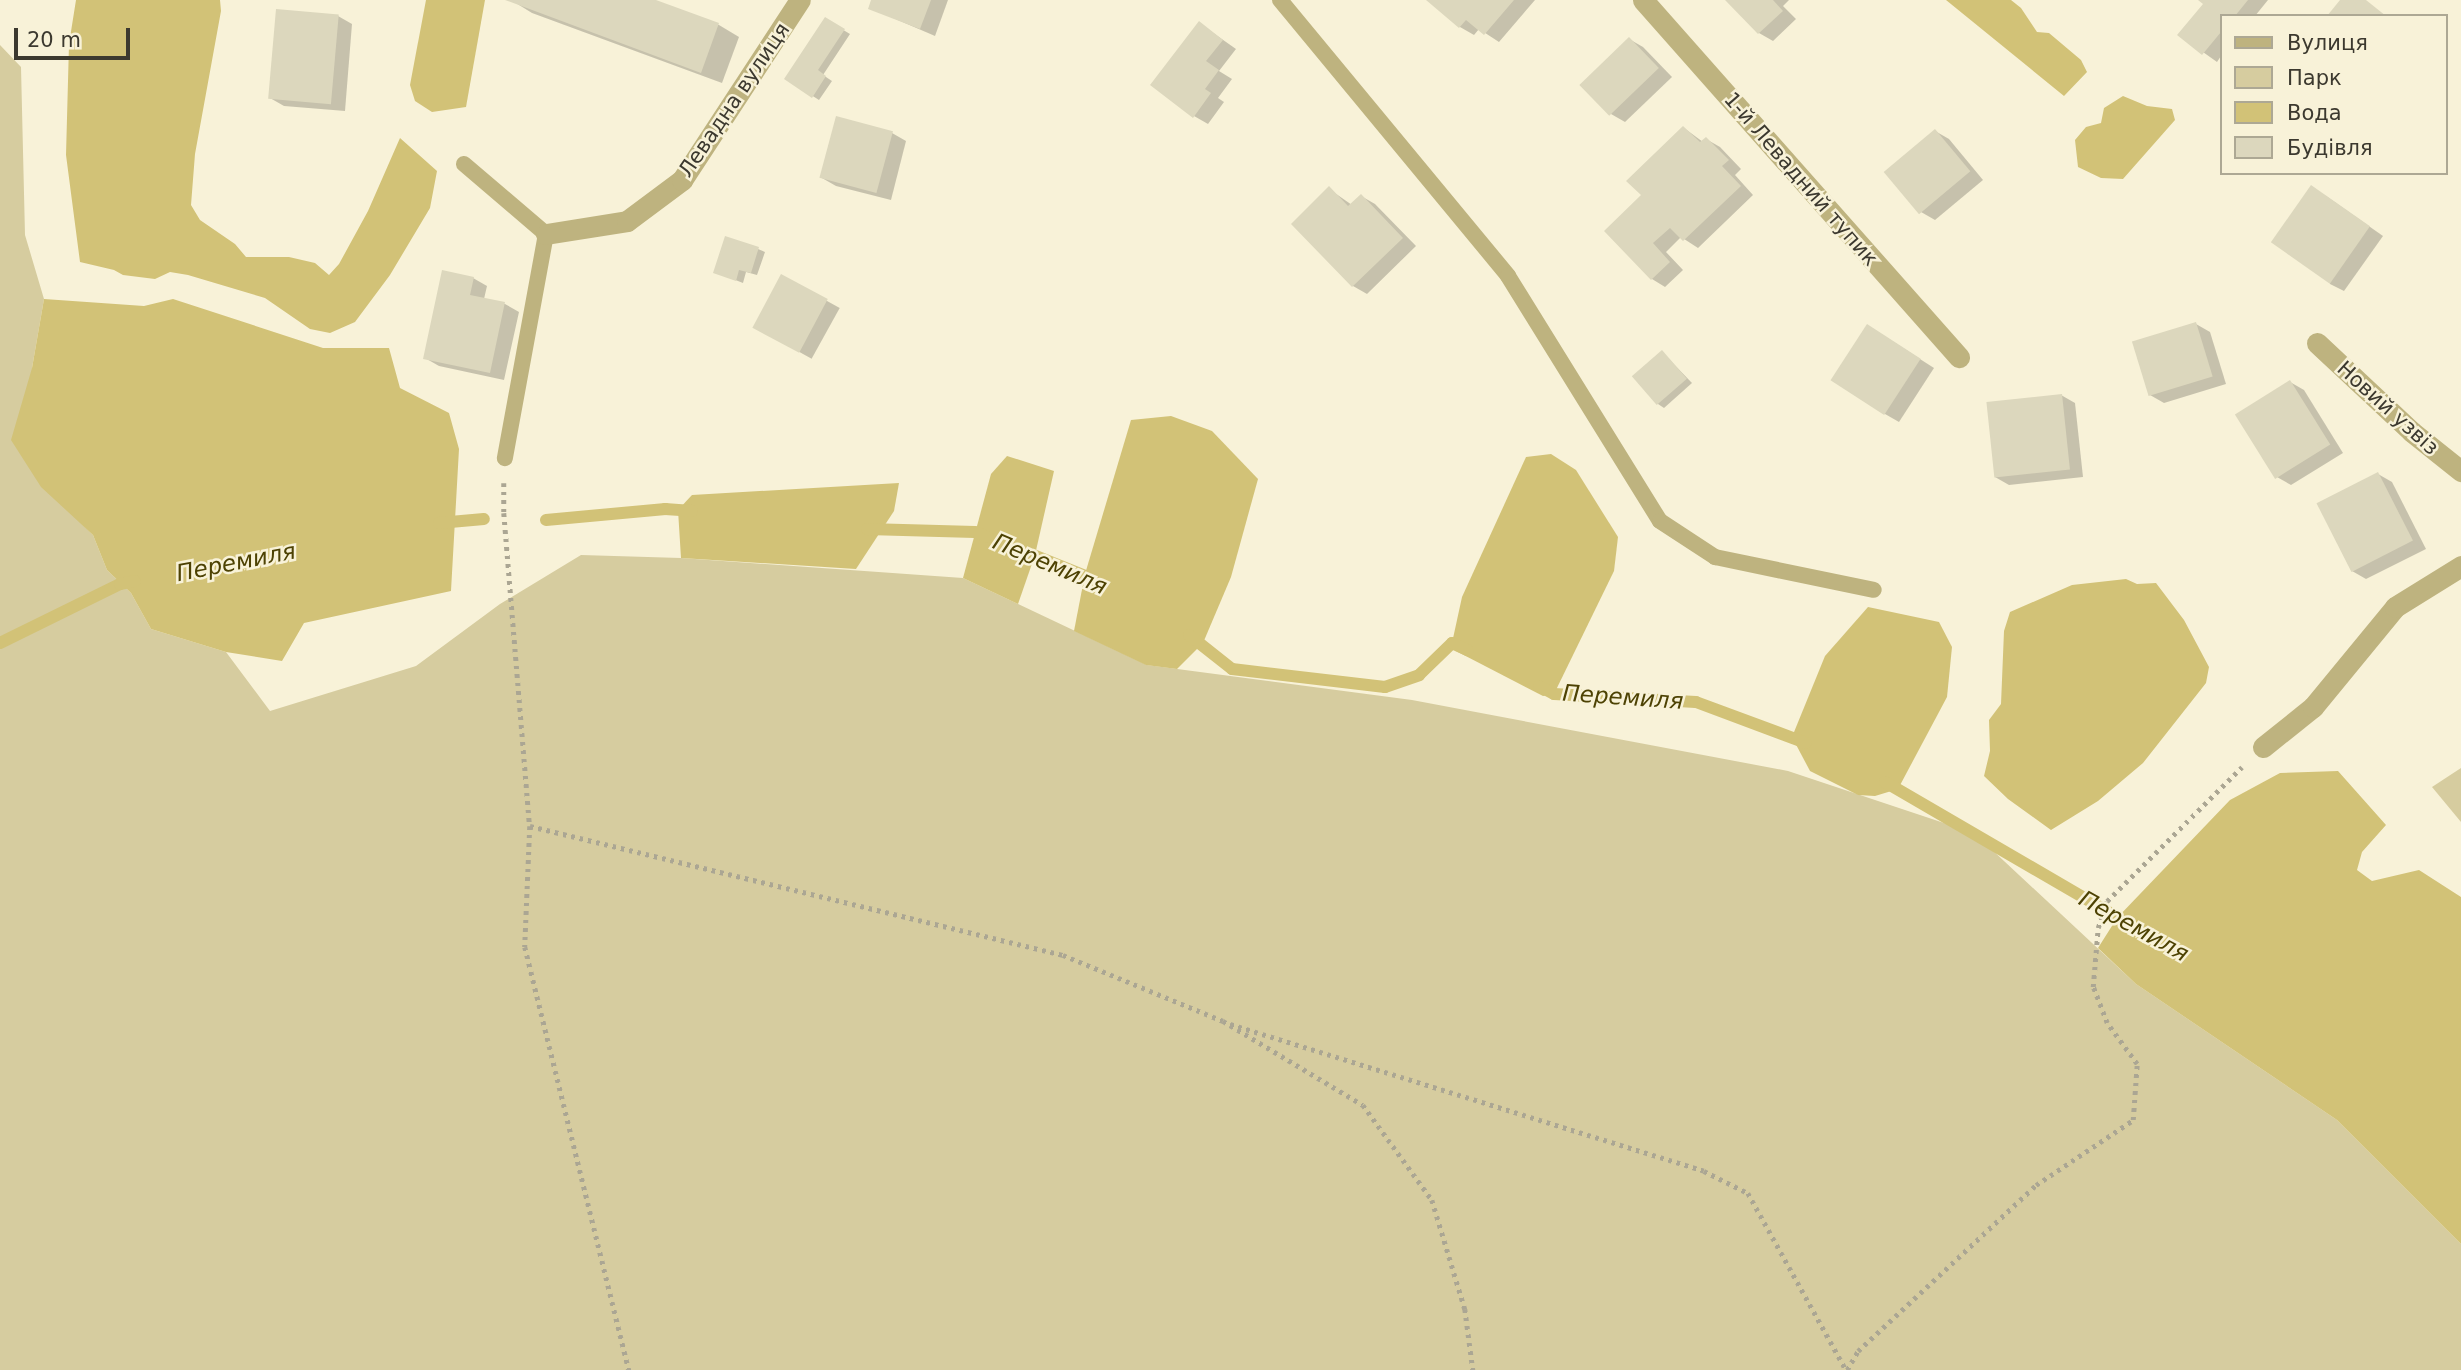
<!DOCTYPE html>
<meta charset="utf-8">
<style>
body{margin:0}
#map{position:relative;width:2461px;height:1370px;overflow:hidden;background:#f8f2d8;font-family:"DejaVu Sans",sans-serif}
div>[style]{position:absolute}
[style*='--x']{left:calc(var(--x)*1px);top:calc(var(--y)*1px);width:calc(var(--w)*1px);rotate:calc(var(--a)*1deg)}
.green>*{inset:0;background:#d6cc9f}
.water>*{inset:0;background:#d2c277}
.shadow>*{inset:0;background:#0003;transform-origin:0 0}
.stream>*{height:12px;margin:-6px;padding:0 6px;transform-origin:6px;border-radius:6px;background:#d2c277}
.building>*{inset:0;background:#dcd7bd;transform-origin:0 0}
.path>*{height:4.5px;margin-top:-2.25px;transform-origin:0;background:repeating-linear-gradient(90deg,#aba693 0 3.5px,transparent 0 8.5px)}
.lane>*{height:16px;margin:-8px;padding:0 8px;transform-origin:8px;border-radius:8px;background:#beb37f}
.street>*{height:21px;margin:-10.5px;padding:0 10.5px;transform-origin:10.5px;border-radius:10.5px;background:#beb37f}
span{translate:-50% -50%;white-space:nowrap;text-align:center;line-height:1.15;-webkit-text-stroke:5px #f8f2d8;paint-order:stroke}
.street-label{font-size:21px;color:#3c392f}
.water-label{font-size:23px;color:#4d4203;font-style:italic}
.legend{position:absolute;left:2220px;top:14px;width:228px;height:161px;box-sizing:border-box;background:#f8f2d8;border:2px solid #ada894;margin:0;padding:9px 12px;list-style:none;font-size:21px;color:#3c392f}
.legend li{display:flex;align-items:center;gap:14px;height:35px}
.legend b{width:35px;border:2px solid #ada894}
.scale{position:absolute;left:14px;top:28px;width:116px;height:32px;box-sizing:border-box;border:4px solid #3c392f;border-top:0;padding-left:9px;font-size:21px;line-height:24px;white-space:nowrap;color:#3c392f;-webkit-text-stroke:5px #f8f2d8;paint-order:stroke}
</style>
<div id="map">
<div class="green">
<div style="clip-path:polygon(0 45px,21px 67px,25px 235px,44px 299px,32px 368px,72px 514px,93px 535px,107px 570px,131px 593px,151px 629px,226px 652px,270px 711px,416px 666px,500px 604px,581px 555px,681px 558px,963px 578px,1147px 665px,1412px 700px,1788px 771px,1974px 833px,2136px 984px,2337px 1120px,2461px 1244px,2461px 1370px,0 1370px)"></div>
<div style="clip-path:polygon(2461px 768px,2461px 822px,2432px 787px)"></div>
</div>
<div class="water">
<div style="clip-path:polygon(76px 0,220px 0,221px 11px,195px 154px,191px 205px,200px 220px,235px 244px,246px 257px,289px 257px,315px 263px,329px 275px,339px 264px,368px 211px,400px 138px,437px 171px,430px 208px,390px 275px,355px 322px,330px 333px,310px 329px,265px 298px,188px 275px,170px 272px,155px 279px,123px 275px,114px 270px,80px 262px,66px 155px,69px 44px)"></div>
<div style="clip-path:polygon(426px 0,485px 0,466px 107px,432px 112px,415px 101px,410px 85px)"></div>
<div style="clip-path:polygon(1946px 0,2011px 0,2021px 8px,2037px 32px,2049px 33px,2081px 60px,2087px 72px,2064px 96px)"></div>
<div style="clip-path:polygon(2123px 96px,2147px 106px,2172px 109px,2175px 120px,2123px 179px,2101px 178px,2078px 167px,2075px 140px,2086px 127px,2101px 123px,2104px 108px)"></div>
<div style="clip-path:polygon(44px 299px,144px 306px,173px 299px,323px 348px,389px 348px,400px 388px,449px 413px,459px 449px,451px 591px,304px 623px,282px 661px,226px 652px,151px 629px,131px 593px,107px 570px,93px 535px,41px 487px,11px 440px,32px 368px)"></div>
<div style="clip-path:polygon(1171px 416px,1212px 431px,1258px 479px,1231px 577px,1203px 643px,1177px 669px,1146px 665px,1074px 631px,1085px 574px,1131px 420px)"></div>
<div style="clip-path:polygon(1551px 454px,1576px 470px,1618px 537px,1614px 571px,1554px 694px,1543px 696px,1456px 651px,1452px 643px,1462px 597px,1526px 457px)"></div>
<div style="clip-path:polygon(1007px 456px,1054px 471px,1035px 555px,1018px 604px,963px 578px,991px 474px)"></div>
<div style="clip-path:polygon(899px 483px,894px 511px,856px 569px,681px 558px,678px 510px,692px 495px)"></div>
<div style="clip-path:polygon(2126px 579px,2137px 584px,2156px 583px,2184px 620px,2209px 667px,2206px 683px,2143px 763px,2098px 801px,2051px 830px,2008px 799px,1984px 776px,1990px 751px,1989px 720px,2001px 704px,2004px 631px,2010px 612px,2072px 585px)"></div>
<div style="clip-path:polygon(1868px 607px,1939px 622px,1952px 647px,1947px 697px,1898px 789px,1875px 796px,1858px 795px,1810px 771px,1792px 737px,1825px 656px)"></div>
<div style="clip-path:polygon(2338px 771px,2386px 825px,2362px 852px,2357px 870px,2372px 881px,2419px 870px,2461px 897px,2461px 1244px,2337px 1120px,2136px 984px,2098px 948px,2117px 918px,2230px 800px,2280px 773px)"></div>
</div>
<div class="shadow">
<div style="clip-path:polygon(511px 0,651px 0,719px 25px,739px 37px,722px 83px,532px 13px)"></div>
<div style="clip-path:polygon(873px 0,948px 0,935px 36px,870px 8px)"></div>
<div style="clip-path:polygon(1429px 0,1535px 0,1499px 42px,1479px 29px,1474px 35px,1460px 27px)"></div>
<div style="clip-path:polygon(1728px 0,1789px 0,1783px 6px,1796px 19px,1773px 41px,1759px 33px)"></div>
<div style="clip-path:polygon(2201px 0,2268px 0,2255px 16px,2221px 16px,2221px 56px,2217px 62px,2179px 35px,2206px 4px)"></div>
<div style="clip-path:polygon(338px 16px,352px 24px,345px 111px,284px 106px,270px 98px)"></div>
<div style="clip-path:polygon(825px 19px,850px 34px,823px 75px,832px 81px,819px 100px,786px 79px)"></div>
<div style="clip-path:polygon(1199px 23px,1236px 49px,1219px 71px,1232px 79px,1218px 98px,1224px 102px,1208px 124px,1194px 116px)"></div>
<div style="clip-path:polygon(1629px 39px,1643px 47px,1672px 77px,1625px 122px,1611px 114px)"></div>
<div style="clip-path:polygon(1684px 128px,1703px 142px,1706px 139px,1720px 147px,1741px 169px,1735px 175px,1753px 195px,1698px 248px,1681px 237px,1666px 252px,1683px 270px,1665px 287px,1652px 279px,1643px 195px)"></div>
<div style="clip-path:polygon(1935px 131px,1949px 139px,1983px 180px,1935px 220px,1921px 212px)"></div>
<div style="clip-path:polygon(892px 133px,906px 141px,891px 200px,836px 186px,822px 178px)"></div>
<div style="clip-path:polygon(1329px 189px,1352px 205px,1361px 196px,1375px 204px,1416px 246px,1367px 294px,1353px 286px)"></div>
<div style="clip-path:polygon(2326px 196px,2383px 236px,2344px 291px,2330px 284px)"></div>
<div style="clip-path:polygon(758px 249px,765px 252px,757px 275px,746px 272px,743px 283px,715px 272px)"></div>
<div style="left:782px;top:276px;width:66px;height:58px;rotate:29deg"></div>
<div style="clip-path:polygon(473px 278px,487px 286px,484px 299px,505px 304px,519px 312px,504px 380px,439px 366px,425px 358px)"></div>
<div style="clip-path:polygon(2196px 324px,2210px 332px,2226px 384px,2164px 403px,2150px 395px)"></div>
<div style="clip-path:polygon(1881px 334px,1934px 368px,1899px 422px,1885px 414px)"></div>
<div style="clip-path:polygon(1662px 352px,1692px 383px,1664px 408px,1658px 404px)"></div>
<div style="clip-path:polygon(2290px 382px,2304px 390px,2343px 453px,2291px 485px,2277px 477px,2238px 414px)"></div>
<div style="clip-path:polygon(2061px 395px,2075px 403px,2083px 477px,2009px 485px,1995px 477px)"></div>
<div style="clip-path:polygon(2378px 474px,2392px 482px,2426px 549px,2366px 579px,2352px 571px)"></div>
</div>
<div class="stream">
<div style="--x:546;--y:520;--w:120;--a:-5.3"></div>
<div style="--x:665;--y:509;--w:27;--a:4"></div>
<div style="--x:439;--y:523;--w:45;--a:-5.1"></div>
<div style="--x:867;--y:529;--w:108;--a:1.6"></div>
<div style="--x:975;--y:532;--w:14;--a:21"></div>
<div style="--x:1021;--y:550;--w:83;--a:21.9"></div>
<div style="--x:1189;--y:635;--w:55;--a:38.3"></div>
<div style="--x:1232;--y:669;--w:154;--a:6.7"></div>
<div style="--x:1385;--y:687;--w:36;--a:-19"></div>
<div style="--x:1419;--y:675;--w:46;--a:-44.1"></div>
<div style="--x:1452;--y:643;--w:17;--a:25"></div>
<div style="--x:0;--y:643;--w:134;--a:-26.2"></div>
<div style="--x:120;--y:584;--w:15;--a:-11"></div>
<div style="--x:1539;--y:686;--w:17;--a:28"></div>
<div style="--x:1554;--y:694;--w:142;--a:3.2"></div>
<div style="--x:1696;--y:702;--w:117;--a:20.4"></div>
<div style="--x:1885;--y:782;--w:286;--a:30.2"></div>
</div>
<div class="building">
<div style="clip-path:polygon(505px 0,656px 0,719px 23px,701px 73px)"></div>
<div style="clip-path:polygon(871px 0,931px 0,920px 29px,868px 9px)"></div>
<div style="clip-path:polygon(1426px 0,1514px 0,1484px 35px,1466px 20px,1459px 28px)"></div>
<div style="clip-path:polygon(1725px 0,1773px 0,1783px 11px,1758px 34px)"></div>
<div style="clip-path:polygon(2198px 0,2248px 0,2235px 16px,2221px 16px,2221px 32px,2202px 55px,2177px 35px,2203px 4px)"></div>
<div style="clip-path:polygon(2340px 0,2366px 0,2386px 16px,2327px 16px)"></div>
<div style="left:276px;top:9px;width:63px;height:90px;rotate:5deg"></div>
<div style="clip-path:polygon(825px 17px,845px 29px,818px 70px,826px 76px,812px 98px,784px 79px)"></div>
<div style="clip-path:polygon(1199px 21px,1223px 40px,1206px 61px,1219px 70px,1205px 89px,1211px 93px,1193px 118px,1150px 85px)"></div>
<div style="left:1629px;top:37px;width:43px;height:69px;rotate:46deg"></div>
<div style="left:836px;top:116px;width:59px;height:64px;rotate:15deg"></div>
<div style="clip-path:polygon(1683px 126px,1700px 142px,1706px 137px,1729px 160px,1722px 166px,1741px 186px,1683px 241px,1670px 228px,1653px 243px,1670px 262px,1651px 280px,1604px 231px,1641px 195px,1626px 181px)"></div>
<div style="left:1935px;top:129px;width:55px;height:67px;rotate:50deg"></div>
<div style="left:2311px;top:185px;width:72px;height:70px;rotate:35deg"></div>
<div style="clip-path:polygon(1329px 186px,1348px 206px,1361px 194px,1403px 238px,1352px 287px,1291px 224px)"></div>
<div style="clip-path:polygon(725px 236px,759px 247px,751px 273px,739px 270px,736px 281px,713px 273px)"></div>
<div style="clip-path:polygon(442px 270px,474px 277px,470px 295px,505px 302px,490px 373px,423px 359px)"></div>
<div style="left:781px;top:274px;width:53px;height:61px;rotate:28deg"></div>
<div style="left:2196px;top:322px;width:57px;height:67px;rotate:73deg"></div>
<div style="left:1867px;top:324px;width:64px;height:67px;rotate:33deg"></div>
<div style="left:1662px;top:350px;width:38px;height:40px;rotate:49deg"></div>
<div style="left:2290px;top:380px;width:76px;height:65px;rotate:58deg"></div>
<div style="left:2062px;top:394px;width:76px;height:76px;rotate:84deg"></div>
<div style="left:2378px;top:472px;width:77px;height:69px;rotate:63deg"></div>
</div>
<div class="path">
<div style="--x:504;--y:483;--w:30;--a:90"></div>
<div style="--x:504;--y:513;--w:314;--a:85.3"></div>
<div style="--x:530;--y:826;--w:121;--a:92.4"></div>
<div style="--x:525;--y:947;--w:436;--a:76.2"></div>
<div style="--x:530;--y:826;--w:548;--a:13.61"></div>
<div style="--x:1063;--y:955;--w:173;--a:22.4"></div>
<div style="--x:1223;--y:1021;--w:163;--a:31"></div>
<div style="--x:1363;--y:1105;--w:117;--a:54"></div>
<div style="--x:1432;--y:1200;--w:114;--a:73.2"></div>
<div style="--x:1465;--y:1309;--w:62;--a:82.5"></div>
<div style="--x:1230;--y:1024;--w:496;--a:17.2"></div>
<div style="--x:1704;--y:1171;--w:49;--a:26.6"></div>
<div style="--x:1748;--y:1193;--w:202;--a:61"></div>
<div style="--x:1847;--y:1370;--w:22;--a:-60"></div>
<div style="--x:1858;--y:1351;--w:243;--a:-43"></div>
<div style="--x:2036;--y:1185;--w:117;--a:-33.8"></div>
<div style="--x:2133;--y:1120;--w:56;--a:-85.9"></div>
<div style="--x:2137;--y:1064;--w:51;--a:-126.2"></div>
<div style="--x:2107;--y:1023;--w:39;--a:-111"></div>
<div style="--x:2093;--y:987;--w:59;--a:-85.2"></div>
<div style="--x:2098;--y:928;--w:28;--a:-72"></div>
<div style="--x:2107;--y:901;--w:190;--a:-44.8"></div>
</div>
<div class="lane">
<div style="--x:1280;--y:0;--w:358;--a:50.4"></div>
<div style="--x:1508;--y:276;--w:288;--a:58.2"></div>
<div style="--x:1660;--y:521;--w:66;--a:33.2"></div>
<div style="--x:1715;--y:557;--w:162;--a:11.7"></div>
<div style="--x:464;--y:164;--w:108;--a:40.5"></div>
<div style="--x:546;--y:234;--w:228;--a:100.4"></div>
</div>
<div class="street">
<div style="--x:1643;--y:0;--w:477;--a:48.5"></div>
<div style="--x:546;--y:234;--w:82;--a:-9.1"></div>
<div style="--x:627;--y:221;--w:69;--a:-36.7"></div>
<div style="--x:682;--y:180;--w:215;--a:-56.8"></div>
<div style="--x:2317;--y:343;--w:130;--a:43.1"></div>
<div style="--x:2412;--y:432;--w:63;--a:38.5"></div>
<div style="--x:2263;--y:747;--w:64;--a:-38.7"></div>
<div style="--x:2313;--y:707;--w:129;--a:-50.6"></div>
<div style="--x:2395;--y:607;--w:78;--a:-31.8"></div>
</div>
<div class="street-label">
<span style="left:734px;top:100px;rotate:-56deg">Левадна вулиця</span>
<span style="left:1801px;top:179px;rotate:49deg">1-й Левадний тупик</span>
<span style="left:2388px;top:408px;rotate:42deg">Новий узвіз</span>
</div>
<div class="water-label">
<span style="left:236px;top:562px;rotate:-11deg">Перемиля</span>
<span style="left:1050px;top:564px;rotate:23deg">Перемиля</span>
<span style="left:1623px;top:697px;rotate:4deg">Перемиля</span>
<span style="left:2134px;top:926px;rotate:29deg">Перемиля</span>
</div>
<ul class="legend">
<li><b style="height:9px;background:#beb37f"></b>Вулиця</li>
<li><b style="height:19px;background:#d6cc9f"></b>Парк</li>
<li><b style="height:19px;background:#d2c277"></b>Вода</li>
<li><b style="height:19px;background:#dcd7bd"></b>Будівля</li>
</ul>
<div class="scale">20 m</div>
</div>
